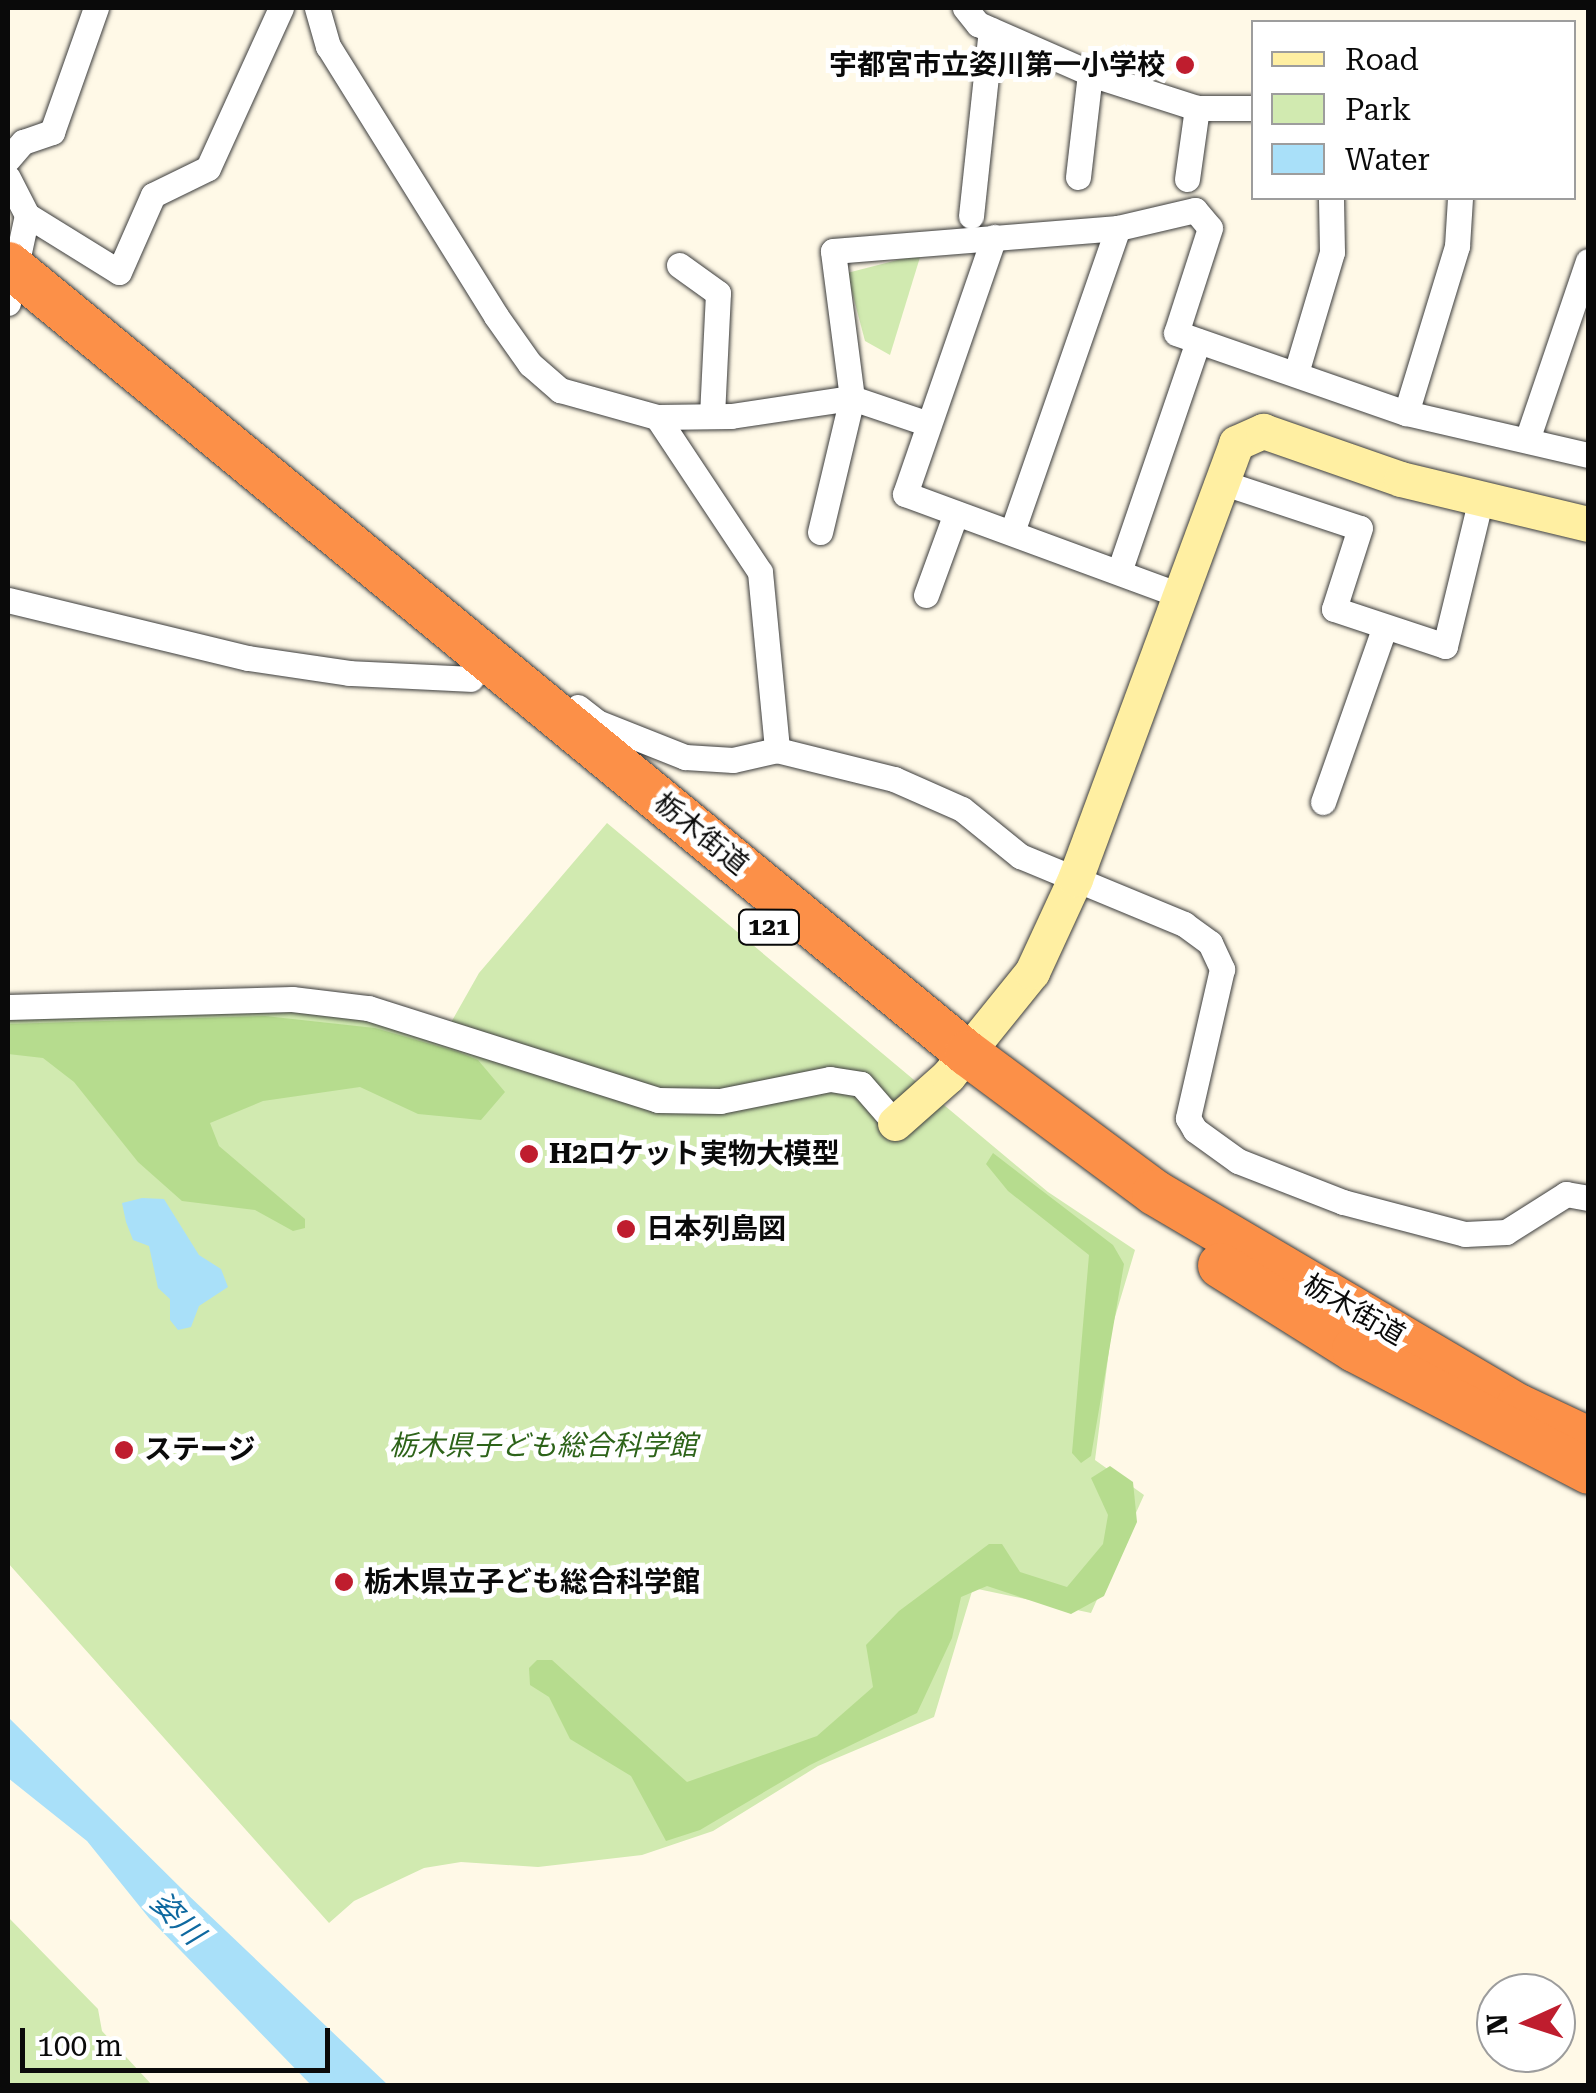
<!DOCTYPE html>
<meta charset="utf-8">
<style>
body{margin:0}
#map{position:relative;width:1596px;height:2093px;overflow:hidden;background:#fff9e7;font-family:"Roboto Serif","Noto Sans JP",serif}
div>[style]{position:absolute}
[style*='--x']{left:calc(var(--x)*1px);top:calc(var(--y)*1px);width:calc(var(--w)*1px);rotate:calc(var(--a)*1deg)}
.green>*{inset:0;background:#d1eab0}
.forest>*{inset:0;background:#b6dc8e}
.water>*{inset:0;background:#a9e0f9}
.roads{filter:drop-shadow(0 0 2px #3d3d3d) drop-shadow(0 0 2px #3d3d3d)}
.street>*{height:25px;margin:-12.5px;padding:0 12.5px;transform-origin:12.5px;border-radius:12.5px;background:#fff}
.secondary>*{height:35px;margin:-17.5px;padding:0 17.5px;transform-origin:17.5px;border-radius:17.5px;background:#ffefa2}
.highway>*{height:45px;margin:-22.5px;padding:0 22.5px;transform-origin:22.5px;border-radius:22.5px;background:#fc9048}
.dots>*{width:28px;height:28px;translate:-50% -50%;box-sizing:border-box;border:5px solid #fff;border-radius:50%}
span{translate:-50% -50%;white-space:nowrap;text-align:center;line-height:1.15;-webkit-text-stroke:10px #fff;paint-order:stroke}
.shield-label span{padding:2px 8px;background:#fff;border:2px solid;border-radius:8px;-webkit-text-stroke-width:0}
.shield-label{font-size:25px;color:#0a0a0a;font-weight:700}
.poi-label{font-size:28px;color:#0a0a0a;font-weight:700}
.right{translate:-100% -50%;text-align:right}
.left{translate:0 -50%;text-align:left}
.street-label{font-size:28px;color:#0a0a0a}
.park-label{font-size:28px;color:#2d6319;font-style:italic}
.water-label{font-size:30px;color:#0f69a0;font-style:italic}
.frame{position:absolute;inset:0;border:10px solid #0a0a0a;pointer-events:none}
.legend{position:absolute;left:1251px;top:20px;width:325px;height:180px;box-sizing:border-box;background:#fff;border:2px solid #9d9d9d;margin:0;padding:12px 18px;list-style:none;font-size:30px;color:#0a0a0a}
.legend li{display:flex;align-items:center;gap:20px;height:50px}
.legend b{width:50px;border:2px solid #9d9d9d}
.north{position:absolute;left:1476px;top:1973px;width:100px;height:100px;box-sizing:border-box;background:#fff;border:2px solid #9d9d9d;border-radius:50%;rotate:267deg;font-size:28px;font-weight:700;line-height:40px;text-align:center;color:#0a0a0a}
.north::after{content:'';display:block;margin:auto;width:35px;height:45px;background:#bf1d2e;clip-path:polygon(50% 0,100% 100%,50% 72%,0 100%)}
.scale{position:absolute;left:20px;top:2028px;width:310px;height:45px;box-sizing:border-box;border:5px solid #0a0a0a;border-top:0;padding-left:12px;font-size:30px;line-height:35px;white-space:nowrap;color:#0a0a0a;-webkit-text-stroke:8px #fff;paint-order:stroke}
</style>
<div id="map">
<div class="green">
<div style="clip-path:polygon(921px 254px,890px 355px,865px 341px,847px 273px)"></div>
<div style="clip-path:polygon(607px 823px,1048px 1192px,1135px 1250px,1112px 1327px,1095px 1460px,1144px 1495px,1091px 1613px,973px 1588px,934px 1717px,818px 1766px,713px 1831px,642px 1855px,538px 1867px,461px 1862px,424px 1868px,354px 1901px,329px 1923px,8px 1563px,8px 1014px,293px 1010px,366px 1020px,440px 1042px,479px 973px)"></div>
<div style="clip-path:polygon(8px 1917px,98px 2009px,102px 2031px,152px 2085px,8px 2085px)"></div>
</div>
<div class="forest">
<div style="clip-path:polygon(265px 1016px,375px 1028px,458px 1052px,478px 1060px,505px 1092px,481px 1120px,418px 1114px,360px 1087px,263px 1101px,210px 1123px,219px 1146px,305px 1219px,305px 1228px,293px 1231px,255px 1210px,182px 1201px,138px 1162px,74px 1082px,43px 1058px,8px 1054px,8px 1024px)"></div>
<div style="clip-path:polygon(993px 1153px,1113px 1245px,1124px 1264px,1091px 1456px,1081px 1463px,1072px 1453px,1089px 1255px,1008px 1191px,986px 1164px)"></div>
<div style="clip-path:polygon(1110px 1466px,1133px 1482px,1137px 1522px,1104px 1596px,1071px 1614px,987px 1586px,961px 1597px,952px 1638px,917px 1713px,810px 1765px,700px 1830px,666px 1841px,631px 1776px,570px 1739px,549px 1697px,530px 1685px,529px 1668px,537px 1660px,552px 1660px,687px 1782px,817px 1736px,873px 1687px,866px 1645px,899px 1611px,989px 1544px,1002px 1544px,1020px 1572px,1067px 1587px,1103px 1544px,1108px 1515px,1091px 1478px)"></div>
</div>
<div class="water">
<div style="clip-path:polygon(142px 1198px,164px 1199px,199px 1255px,221px 1269px,228px 1287px,199px 1306px,191px 1327px,178px 1330px,170px 1320px,170px 1299px,158px 1288px,149px 1246px,133px 1240px,126px 1222px,122px 1203px)"></div>
<div style="clip-path:polygon(8px 1717px,186px 1893px,388px 2085px,311px 2085px,149px 1918px,87px 1841px,8px 1778px)"></div>
</div>
<div class="roads">
<div class="street">
<div style="--x:317;--y:8;--w:40;--a:74"></div>
<div style="--x:328;--y:46;--w:318;--a:58.1"></div>
<div style="--x:496;--y:316;--w:59;--a:54.7"></div>
<div style="--x:530;--y:364;--w:40;--a:41"></div>
<div style="--x:560;--y:390;--w:101;--a:15.6"></div>
<div style="--x:657;--y:417;--w:74;--a:-0.8"></div>
<div style="--x:731;--y:416;--w:122;--a:-8.5"></div>
<div style="--x:852;--y:398;--w:81;--a:18.7"></div>
<div style="--x:965;--y:8;--w:21;--a:51"></div>
<div style="--x:978;--y:24;--w:127;--a:23.7"></div>
<div style="--x:1094;--y:75;--w:108;--a:17.8"></div>
<div style="--x:1197;--y:108;--w:57;--a:0"></div>
<div style="--x:8;--y:159;--w:23;--a:-49"></div>
<div style="--x:23;--y:142;--w:31;--a:-19"></div>
<div style="--x:52;--y:132;--w:132;--a:-70.5"></div>
<div style="--x:1078;--y:177;--w:105;--a:-83.4"></div>
<div style="--x:8;--y:178;--w:42;--a:62.8"></div>
<div style="--x:27;--y:215;--w:90;--a:102.2"></div>
<div style="--x:1187;--y:179;--w:72;--a:-82"></div>
<div style="--x:27;--y:215;--w:108;--a:31.8"></div>
<div style="--x:119;--y:272;--w:84;--a:-66.2"></div>
<div style="--x:153;--y:195;--w:61;--a:-26.1"></div>
<div style="--x:208;--y:168;--w:176;--a:-65.5"></div>
<div style="--x:971;--y:216;--w:187;--a:-83.9"></div>
<div style="--x:994;--y:237;--w:272;--a:109.1"></div>
<div style="--x:905;--y:494;--w:293;--a:20.2"></div>
<div style="--x:679;--y:265;--w:48;--a:35.7"></div>
<div style="--x:718;--y:293;--w:123;--a:92.8"></div>
<div style="--x:1296;--y:373;--w:126;--a:-73.4"></div>
<div style="--x:1332;--y:252;--w:54;--a:-91.1"></div>
<div style="--x:1406;--y:413;--w:175;--a:-73"></div>
<div style="--x:1457;--y:246;--w:48;--a:-86.4"></div>
<div style="--x:657;--y:417;--w:186;--a:56.4"></div>
<div style="--x:760;--y:572;--w:179;--a:84.5"></div>
<div style="--x:1527;--y:440;--w:189;--a:-71.2"></div>
<div style="--x:1221;--y:482;--w:146;--a:18.3"></div>
<div style="--x:1360;--y:528;--w:85;--a:107.8"></div>
<div style="--x:1334;--y:609;--w:117;--a:18.4"></div>
<div style="--x:1445;--y:646;--w:148;--a:-76.3"></div>
<div style="--x:820;--y:532;--w:138;--a:-76.6"></div>
<div style="--x:852;--y:398;--w:148;--a:-97.4"></div>
<div style="--x:833;--y:251;--w:286;--a:-4.6"></div>
<div style="--x:1118;--y:228;--w:79;--a:-13.2"></div>
<div style="--x:1195;--y:210;--w:23;--a:50"></div>
<div style="--x:1210;--y:228;--w:110;--a:107.9"></div>
<div style="--x:1176;--y:333;--w:244;--a:19.2"></div>
<div style="--x:1406;--y:413;--w:187;--a:13"></div>
<div style="--x:1012;--y:532;--w:322;--a:-70.8"></div>
<div style="--x:1120;--y:569;--w:241;--a:-71.1"></div>
<div style="--x:926;--y:595;--w:87;--a:-69.9"></div>
<div style="--x:8;--y:600;--w:247;--a:13.6"></div>
<div style="--x:248;--y:658;--w:102;--a:8.4"></div>
<div style="--x:349;--y:673;--w:122;--a:2.8"></div>
<div style="--x:578;--y:707;--w:24;--a:38"></div>
<div style="--x:597;--y:722;--w:95;--a:21.7"></div>
<div style="--x:685;--y:757;--w:48;--a:3.6"></div>
<div style="--x:733;--y:760;--w:45;--a:-12.8"></div>
<div style="--x:777;--y:750;--w:121;--a:13.9"></div>
<div style="--x:894;--y:779;--w:74;--a:23.8"></div>
<div style="--x:962;--y:809;--w:75;--a:39"></div>
<div style="--x:1020;--y:856;--w:178;--a:22.5"></div>
<div style="--x:1184;--y:924;--w:32;--a:36"></div>
<div style="--x:1210;--y:943;--w:29;--a:65"></div>
<div style="--x:1222;--y:969;--w:153;--a:102.9"></div>
<div style="--x:1188;--y:1118;--w:14;--a:60"></div>
<div style="--x:1195;--y:1130;--w:53;--a:35.8"></div>
<div style="--x:1238;--y:1161;--w:113;--a:21.3"></div>
<div style="--x:1343;--y:1202;--w:126;--a:14.7"></div>
<div style="--x:1465;--y:1234;--w:41;--a:-2.8"></div>
<div style="--x:1506;--y:1232;--w:71;--a:-32.3"></div>
<div style="--x:1566;--y:1194;--w:22;--a:10"></div>
<div style="--x:1323;--y:802;--w:183;--a:-70.6"></div>
<div style="--x:8;--y:1007;--w:284;--a:-1.6"></div>
<div style="--x:292;--y:999;--w:77;--a:6.8"></div>
<div style="--x:368;--y:1008;--w:304;--a:17.6"></div>
<div style="--x:658;--y:1100;--w:62;--a:0.9"></div>
<div style="--x:720;--y:1101;--w:112;--a:-11.3"></div>
<div style="--x:830;--y:1079;--w:31;--a:9"></div>
<div style="--x:861;--y:1084;--w:52;--a:48.9"></div>
</div>
<div class="secondary">
<div style="--x:895;--y:1123;--w:71;--a:-41.6"></div>
<div style="--x:948;--y:1076;--w:134;--a:-51.1"></div>
<div style="--x:1032;--y:972;--w:102;--a:-65.2"></div>
<div style="--x:1075;--y:879;--w:465;--a:-69.7"></div>
<div style="--x:1236;--y:443;--w:30;--a:-24"></div>
<div style="--x:1263;--y:431;--w:146;--a:19.2"></div>
<div style="--x:1401;--y:479;--w:192;--a:13.5"></div>
</div>
<div class="highway">
<div style="--x:8;--y:264;--w:1242;--a:39.45"></div>
<div style="--x:967;--y:1053;--w:233;--a:36.6"></div>
<div style="--x:1154;--y:1192;--w:422;--a:30.5"></div>
<div style="--x:1518;--y:1406;--w:77;--a:25.2"></div>
<div style="--x:1220;--y:1265;--w:158;--a:32.1"></div>
<div style="--x:1354;--y:1349;--w:264;--a:27.5"></div>
</div>
</div>
<div class="dots">
<div style="left:1185px;top:65px;background:#bf1d2e"></div>
<div style="left:529px;top:1154px;background:#bf1d2e"></div>
<div style="left:626px;top:1229px;background:#bf1d2e"></div>
<div style="left:124px;top:1450px;background:#bf1d2e"></div>
<div style="left:344px;top:1582px;background:#bf1d2e"></div>
</div>
<div class="shield-label">
<span style="left:769px;top:927px">121</span>
</div>
<div class="poi-label">
<span class="right" style="left:1165px;top:65px">宇都宮市立姿川第一小学校</span>
<span class="left" style="left:549px;top:1154px">H2ロケット実物大模型</span>
<span class="left" style="left:646px;top:1229px">日本列島図</span>
<span class="left" style="left:144px;top:1450px">ステージ</span>
<span class="left" style="left:364px;top:1582px">栃木県立子ども総合科学館</span>
</div>
<div class="street-label">
<span style="left:701px;top:834px;rotate:39deg">栃木街道</span>
<span style="left:1354px;top:1310px;rotate:30deg">栃木街道</span>
</div>
<div class="park-label">
<span style="left:543px;top:1446px">栃木県子ども総合科学館</span>
</div>
<div class="water-label">
<span style="left:177px;top:1918px;rotate:45deg">姿川</span>
</div>
<div class="frame"></div>
<ul class="legend">
<li><b style="height:12px;background:#ffefa2"></b>Road</li>
<li><b style="height:28px;background:#d1eab0"></b>Park</li>
<li><b style="height:28px;background:#a9e0f9"></b>Water</li>
</ul>
<div class="north">N</div>
<div class="scale">100 m</div>
</div>
